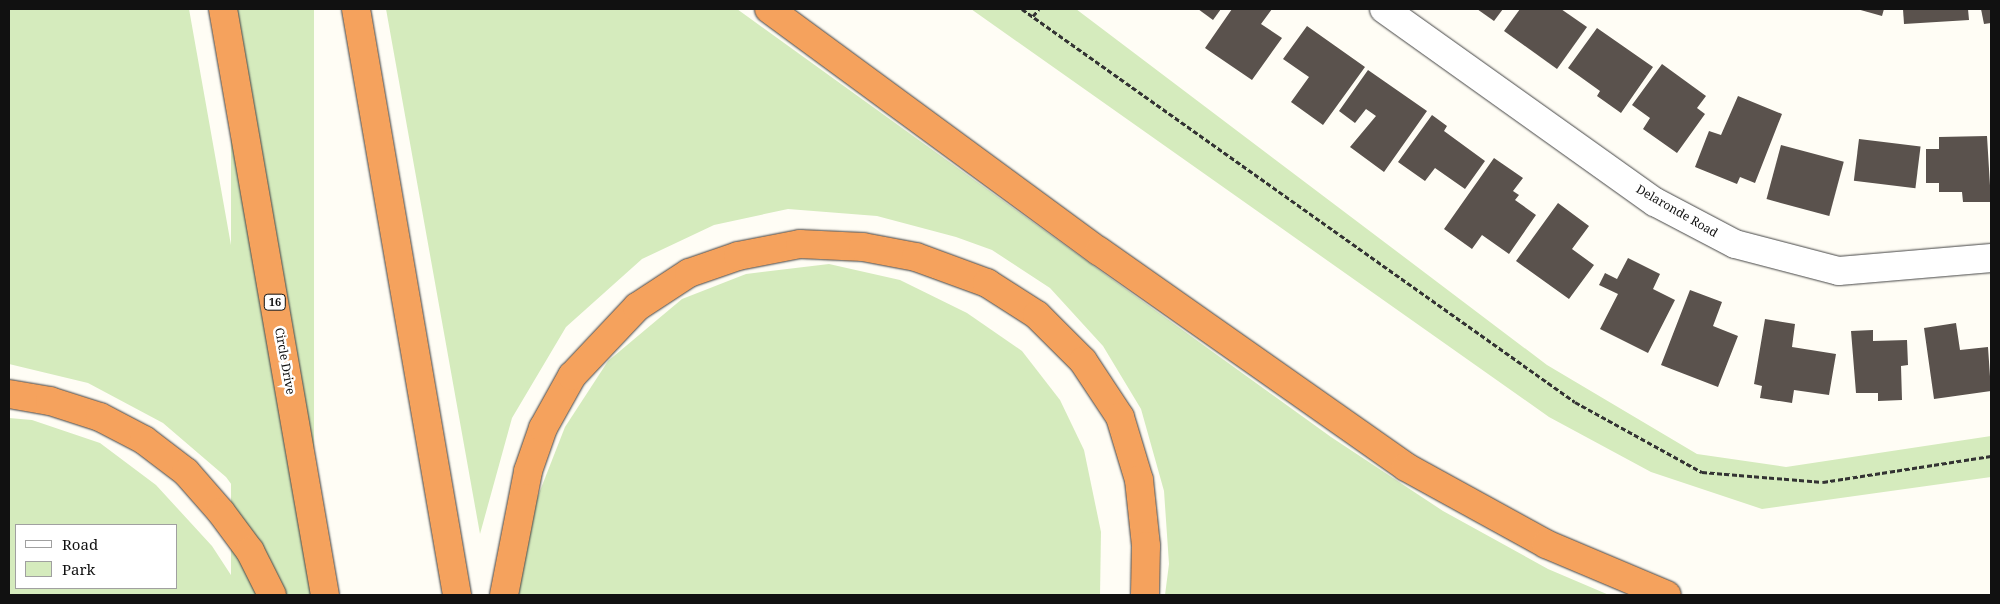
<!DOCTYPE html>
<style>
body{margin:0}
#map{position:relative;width:2000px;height:604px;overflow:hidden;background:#fffdf5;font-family:"Noto Serif",serif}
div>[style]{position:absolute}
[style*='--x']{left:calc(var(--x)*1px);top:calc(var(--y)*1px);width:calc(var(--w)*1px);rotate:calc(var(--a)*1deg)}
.green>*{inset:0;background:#d5ebbd;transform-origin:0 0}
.building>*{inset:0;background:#5a524d;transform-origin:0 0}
.path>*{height:3px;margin-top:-1.5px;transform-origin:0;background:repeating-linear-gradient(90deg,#333 0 5px,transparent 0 7.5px)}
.roads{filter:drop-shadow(0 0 1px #444) drop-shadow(0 0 1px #444)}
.minor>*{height:28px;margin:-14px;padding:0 14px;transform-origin:14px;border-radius:14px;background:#fff}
.highway>*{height:28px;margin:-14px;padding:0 14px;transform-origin:14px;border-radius:14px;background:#f5a25d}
span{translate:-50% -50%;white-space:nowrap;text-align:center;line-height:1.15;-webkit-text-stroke:5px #fff;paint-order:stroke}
.shield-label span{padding:1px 4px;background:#fff;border:1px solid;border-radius:4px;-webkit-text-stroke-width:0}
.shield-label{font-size:11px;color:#111;font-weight:700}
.street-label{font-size:12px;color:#111}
.frame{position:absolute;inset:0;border:10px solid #111;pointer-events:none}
.legend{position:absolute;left:15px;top:524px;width:162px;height:65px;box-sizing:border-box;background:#fff;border:1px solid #a0a0a0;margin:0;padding:6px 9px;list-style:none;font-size:15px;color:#111}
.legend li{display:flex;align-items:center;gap:10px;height:25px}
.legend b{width:25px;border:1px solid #a0a0a0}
</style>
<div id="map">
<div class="green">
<div style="clip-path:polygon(9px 9px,189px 9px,287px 560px,226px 477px,163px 423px,88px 383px,9px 364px)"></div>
<div style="left:231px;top:9px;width:83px;height:594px"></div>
<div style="clip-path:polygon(386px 9px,737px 9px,1331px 437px,1443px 511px,1548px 569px,1609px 595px,1165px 595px,1169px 564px,1164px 491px,1141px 409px,1103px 346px,1050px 288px,992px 250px,956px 237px,877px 216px,788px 209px,714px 225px,642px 259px,566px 327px,512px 418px,480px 534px)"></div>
<div style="clip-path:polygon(971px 9px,1076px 9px,1547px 365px,1697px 454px,1786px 467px,1991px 436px,1991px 477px,1762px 509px,1651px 472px,1549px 417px)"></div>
<div style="clip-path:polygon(829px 264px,900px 280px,967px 313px,1022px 351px,1060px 400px,1084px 450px,1101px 532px,1100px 595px,518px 595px,527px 524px,565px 427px,608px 361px,682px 299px,746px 274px)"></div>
<div style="clip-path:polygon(evenodd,9px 418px,32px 420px,100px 443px,156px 485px,212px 546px,244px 595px,9px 595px,9px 418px,176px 525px,176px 588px,16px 588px,16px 525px,176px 525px)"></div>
</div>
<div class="building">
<div style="clip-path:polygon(1198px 9px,1221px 9px,1213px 20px)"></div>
<div style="clip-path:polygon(1232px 9px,1272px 9px,1261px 24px,1282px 38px,1252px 80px,1205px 48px)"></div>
<div style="clip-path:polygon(1477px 9px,1503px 9px,1494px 21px)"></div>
<div style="clip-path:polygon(1520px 9px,1561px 9px,1587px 27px,1557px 69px,1504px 31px)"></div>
<div style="clip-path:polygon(1857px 9px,1884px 9px,1882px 16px)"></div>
<div style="clip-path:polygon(1903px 9px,1968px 9px,1969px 20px,1904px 24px)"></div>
<div style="clip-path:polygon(1981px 9px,1991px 9px,1991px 23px,1984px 24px)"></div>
<div style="clip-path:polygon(1307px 26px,1365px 67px,1323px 125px,1291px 102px,1309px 77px,1283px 59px)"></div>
<div style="clip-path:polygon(1597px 28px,1653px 67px,1621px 113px,1597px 96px,1600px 91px,1568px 68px)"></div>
<div style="clip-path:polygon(1662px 64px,1706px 96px,1697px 108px,1705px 114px,1677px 153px,1643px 129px,1650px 118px,1632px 105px)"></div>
<div style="clip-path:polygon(1368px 70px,1427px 111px,1384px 172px,1350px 147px,1376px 116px,1366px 109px,1355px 123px,1339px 111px)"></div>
<div style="clip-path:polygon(1738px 96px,1782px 114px,1755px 183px,1740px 177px,1737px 184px,1695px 167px,1709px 131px,1721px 135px)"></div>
<div style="clip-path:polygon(1432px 115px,1447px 126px,1444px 131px,1485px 161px,1465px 189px,1435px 168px,1425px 181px,1398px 162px)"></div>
<div style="clip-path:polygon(1987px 136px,1991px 202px,1963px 202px,1962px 192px,1939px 192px,1939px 183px,1926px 183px,1926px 149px,1939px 149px,1939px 137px)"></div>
<div style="left:1859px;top:139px;width:62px;height:42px;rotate:7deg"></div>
<div style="left:1781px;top:145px;width:65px;height:56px;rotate:15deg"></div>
<div style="clip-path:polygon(1494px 158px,1523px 178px,1513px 191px,1519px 195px,1515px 200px,1536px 215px,1509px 254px,1482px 235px,1472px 249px,1444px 229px)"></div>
<div style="clip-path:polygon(1558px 203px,1589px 226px,1572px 249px,1594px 265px,1569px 299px,1516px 261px)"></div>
<div style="clip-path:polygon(1628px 258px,1660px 274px,1653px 289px,1675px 300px,1648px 353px,1600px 329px,1618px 294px,1599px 285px,1605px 273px,1617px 279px)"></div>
<div style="clip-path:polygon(1690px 290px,1722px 302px,1713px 326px,1738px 336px,1718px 387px,1661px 365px)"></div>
<div style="clip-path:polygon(1765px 319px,1795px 324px,1792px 347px,1836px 354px,1829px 395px,1794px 390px,1792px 403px,1760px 398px,1762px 386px,1754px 384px)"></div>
<div style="clip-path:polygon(1956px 323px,1960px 350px,1988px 347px,1991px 391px,1934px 399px,1924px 328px)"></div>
<div style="clip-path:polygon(1873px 330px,1873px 341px,1907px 340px,1908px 365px,1901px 366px,1902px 400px,1878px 401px,1878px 393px,1856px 393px,1851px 331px)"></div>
</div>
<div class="path">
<div style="--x:1022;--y:9;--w:678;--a:35.4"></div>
<div style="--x:1575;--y:402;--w:145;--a:28.9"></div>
<div style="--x:1702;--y:472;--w:121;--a:4.7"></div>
<div style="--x:1823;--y:482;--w:170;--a:-8.8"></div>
<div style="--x:1033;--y:16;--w:9;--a:-49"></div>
</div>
<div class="roads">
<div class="minor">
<div style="--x:1384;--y:9;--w:333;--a:35.5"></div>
<div style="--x:1655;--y:202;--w:90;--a:27.7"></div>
<div style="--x:1735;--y:244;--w:107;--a:14.6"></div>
<div style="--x:1839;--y:271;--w:153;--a:-4.9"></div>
</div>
<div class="highway">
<div style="--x:223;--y:9;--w:595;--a:80.13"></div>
<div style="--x:356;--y:9;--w:595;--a:80.22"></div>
<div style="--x:769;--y:9;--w:409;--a:36.3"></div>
<div style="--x:1099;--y:251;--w:375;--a:35.1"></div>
<div style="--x:1406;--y:467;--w:160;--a:28.8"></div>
<div style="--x:1546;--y:544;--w:131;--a:22.9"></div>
<div style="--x:9;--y:394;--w:42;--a:9.7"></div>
<div style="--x:50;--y:401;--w:52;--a:17.7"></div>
<div style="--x:100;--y:417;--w:50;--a:27.6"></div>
<div style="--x:144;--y:440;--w:53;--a:37.3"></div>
<div style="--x:186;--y:472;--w:53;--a:48.8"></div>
<div style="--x:221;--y:512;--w:49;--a:53.4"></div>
<div style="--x:250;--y:551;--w:49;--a:63.4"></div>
<div style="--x:504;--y:595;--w:126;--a:-79"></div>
<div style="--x:528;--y:471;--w:46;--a:-70.8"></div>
<div style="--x:543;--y:428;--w:60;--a:-60.9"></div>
<div style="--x:572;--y:376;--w:95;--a:-46.7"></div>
<div style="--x:637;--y:307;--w:62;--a:-33.2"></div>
<div style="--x:689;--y:273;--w:52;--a:-19.1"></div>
<div style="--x:738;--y:256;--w:63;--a:-11"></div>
<div style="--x:800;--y:244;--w:63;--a:2.7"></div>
<div style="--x:863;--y:247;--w:54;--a:10.7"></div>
<div style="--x:916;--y:257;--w:76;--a:20.1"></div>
<div style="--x:987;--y:283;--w:59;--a:32.6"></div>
<div style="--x:1037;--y:315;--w:65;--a:45"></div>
<div style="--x:1083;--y:361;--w:67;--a:56.5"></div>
<div style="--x:1120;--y:417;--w:66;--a:73.2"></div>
<div style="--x:1139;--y:480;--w:66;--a:83.9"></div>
<div style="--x:1146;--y:546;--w:49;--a:91.2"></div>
</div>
</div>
<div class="shield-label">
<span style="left:275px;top:302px">16</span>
</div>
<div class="street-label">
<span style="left:1677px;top:211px;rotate:30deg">Delaronde Road</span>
<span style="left:285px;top:361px;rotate:80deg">Circle Drive</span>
</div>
<div class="frame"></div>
<ul class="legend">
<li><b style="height:6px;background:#fff"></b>Road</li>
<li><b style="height:14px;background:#d5ebbd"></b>Park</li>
</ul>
</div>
